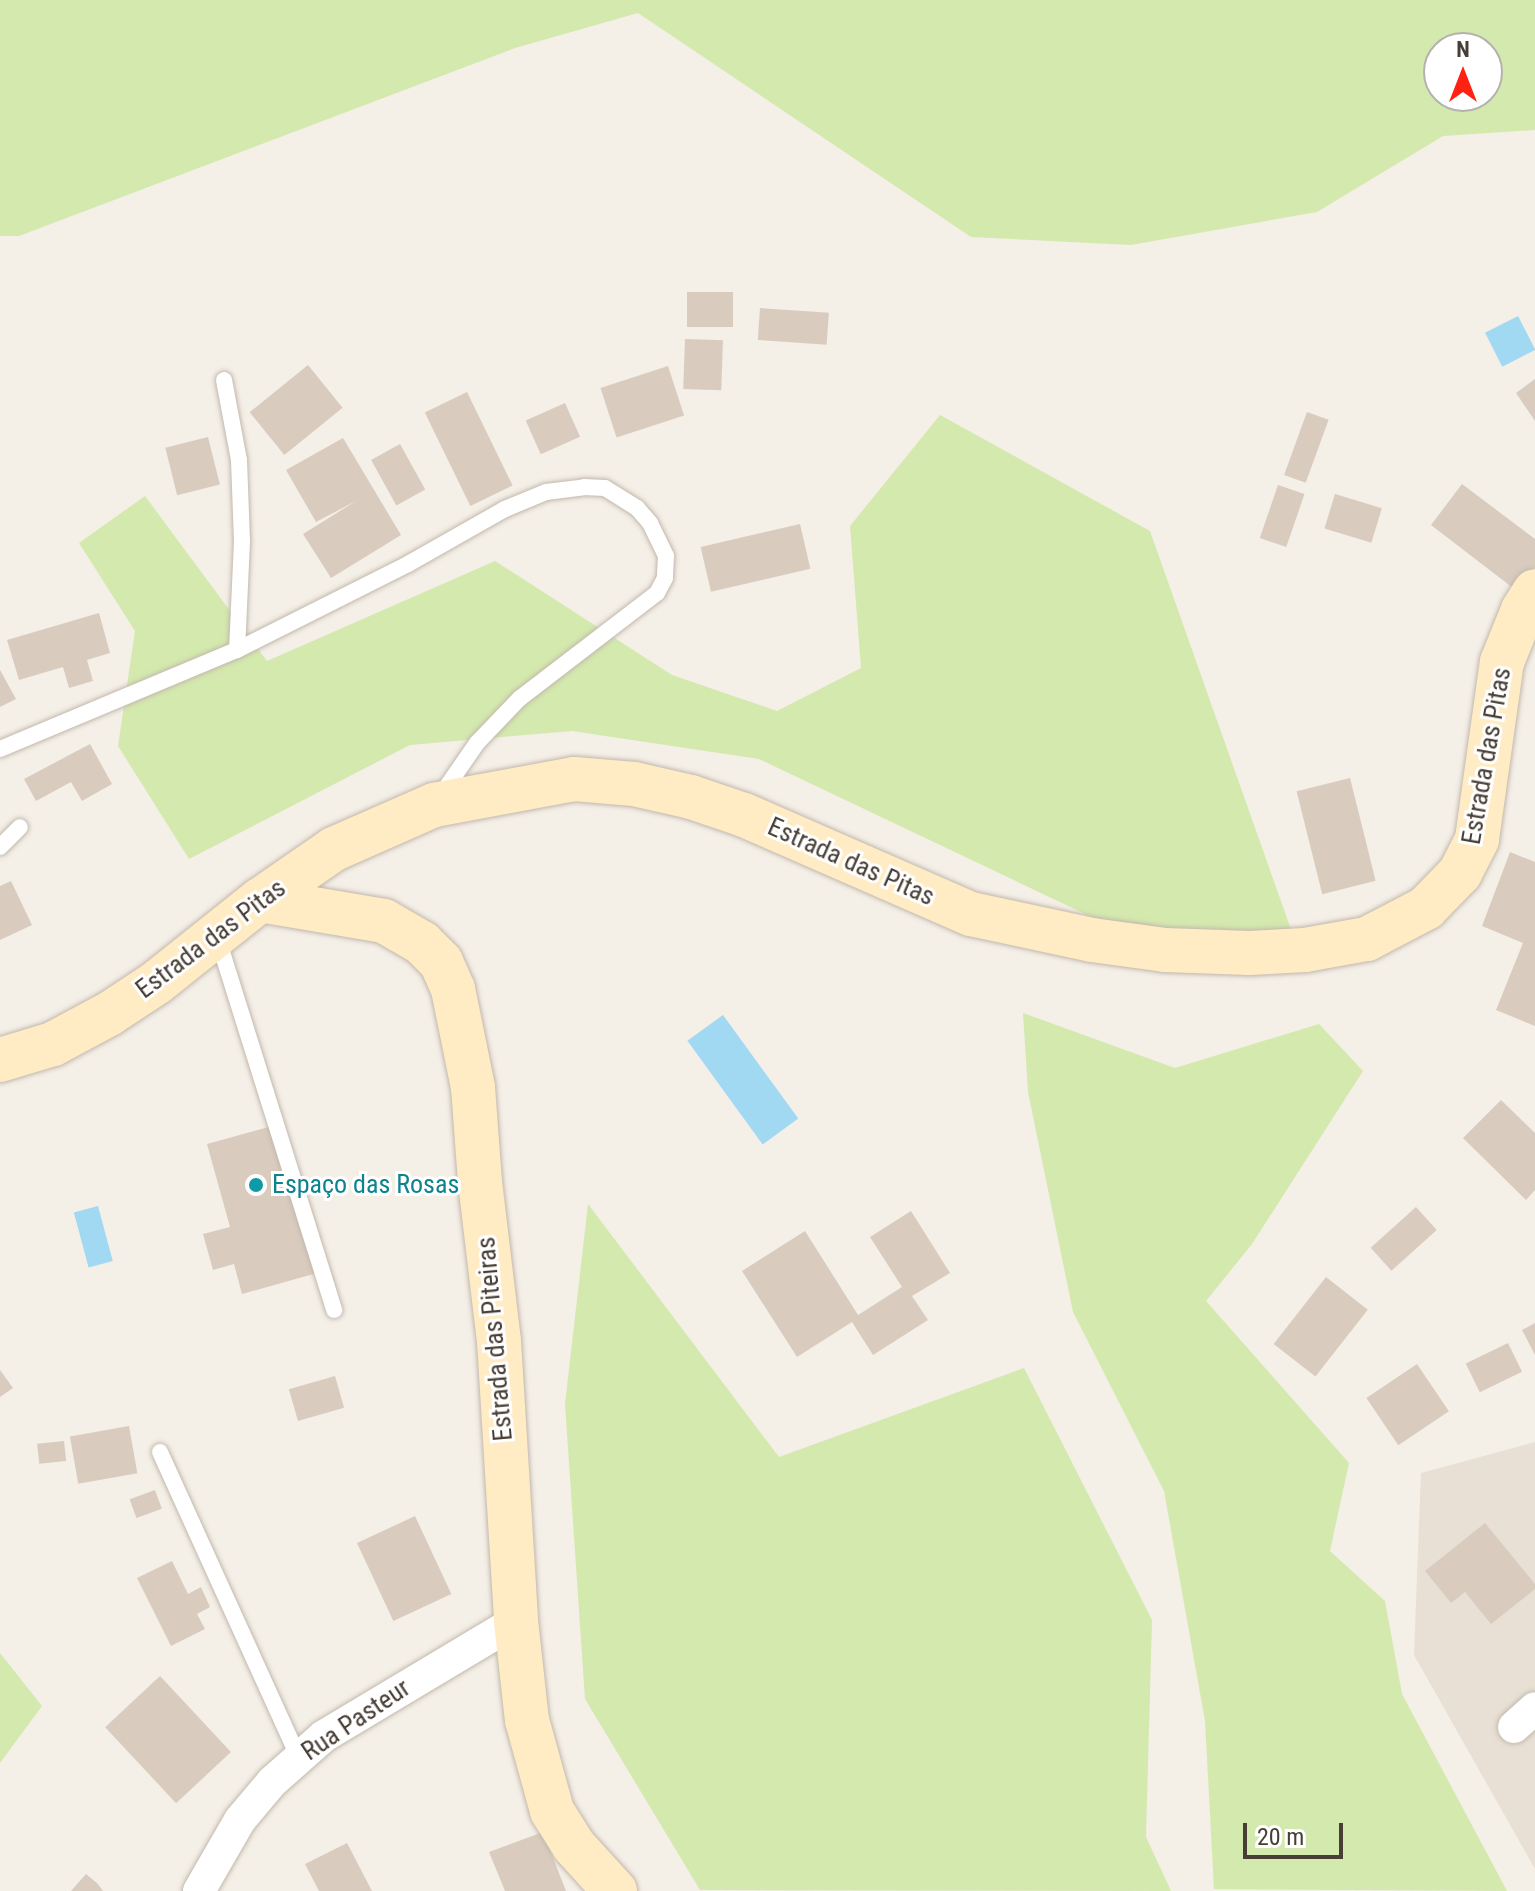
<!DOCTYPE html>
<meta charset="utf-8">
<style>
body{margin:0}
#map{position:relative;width:1535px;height:1891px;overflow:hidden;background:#f4efe7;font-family:"Roboto Condensed",sans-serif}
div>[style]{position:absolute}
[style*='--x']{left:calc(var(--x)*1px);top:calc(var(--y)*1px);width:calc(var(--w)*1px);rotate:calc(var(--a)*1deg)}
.residential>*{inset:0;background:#e8e0d4}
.green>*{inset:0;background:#d4e9ae}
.water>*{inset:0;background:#a1d8f2;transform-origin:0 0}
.building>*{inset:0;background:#d9ccbf;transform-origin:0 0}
.roads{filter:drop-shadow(0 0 2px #c2b8ac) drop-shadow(0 0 2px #c2b8ac)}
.lane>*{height:16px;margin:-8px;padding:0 8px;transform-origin:8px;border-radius:8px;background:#fff}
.street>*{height:32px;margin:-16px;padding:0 16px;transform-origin:16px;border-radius:16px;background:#fff}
.secondary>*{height:44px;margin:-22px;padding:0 22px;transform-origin:22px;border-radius:22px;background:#ffecc5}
.dots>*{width:22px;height:22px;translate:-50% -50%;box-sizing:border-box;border:4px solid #fff;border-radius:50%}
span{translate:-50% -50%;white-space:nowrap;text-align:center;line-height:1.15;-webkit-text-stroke:6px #fff;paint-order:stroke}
.street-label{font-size:26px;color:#473e35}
.culture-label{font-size:26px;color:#0d838f}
.left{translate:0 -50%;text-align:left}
.north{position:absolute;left:1423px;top:32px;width:80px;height:80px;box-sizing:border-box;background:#fff;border:2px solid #b5b2ae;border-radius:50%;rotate:0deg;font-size:22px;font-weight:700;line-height:32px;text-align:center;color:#473e35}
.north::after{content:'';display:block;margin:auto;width:28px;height:36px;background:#ff2112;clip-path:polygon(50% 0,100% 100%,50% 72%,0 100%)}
.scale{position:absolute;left:1243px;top:1823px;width:100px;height:36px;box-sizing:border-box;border:4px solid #473e35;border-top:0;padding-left:10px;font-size:24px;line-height:28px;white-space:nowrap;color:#473e35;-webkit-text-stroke:6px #fff;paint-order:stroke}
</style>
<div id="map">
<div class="residential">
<div style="clip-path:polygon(1535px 1442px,1535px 1869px,1414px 1655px,1421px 1473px)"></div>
</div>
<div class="green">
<div style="clip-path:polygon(evenodd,0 0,1535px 0,1535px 130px,1443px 136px,1317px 212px,1131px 245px,971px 237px,638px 13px,515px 48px,19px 236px,0 236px,0 0,1439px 48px,1487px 48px,1487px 96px,1439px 96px,1439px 48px)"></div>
<div style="clip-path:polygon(940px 415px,1150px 531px,1294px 938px,1123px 932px,759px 759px,572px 731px,410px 745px,189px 859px,118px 746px,135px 631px,79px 543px,145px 496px,267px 661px,495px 561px,672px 675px,777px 711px,861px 668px,850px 526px)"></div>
<div style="clip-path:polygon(1023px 1013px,1175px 1068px,1319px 1024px,1363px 1071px,1252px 1244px,1206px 1301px,1349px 1463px,1330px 1551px,1385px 1601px,1402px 1694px,1507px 1891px,1214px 1889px,1205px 1721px,1164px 1491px,1073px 1312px,1028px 1092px)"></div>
<div style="clip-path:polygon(588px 1204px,779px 1457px,1024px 1368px,1152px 1620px,1146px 1837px,1171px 1891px,700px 1890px,585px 1699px,565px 1404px)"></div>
<div style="clip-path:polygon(0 1653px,42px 1706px,0 1763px)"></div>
</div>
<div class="water">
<div style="left:1518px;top:316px;width:38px;height:37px;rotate:63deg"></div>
<div style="left:723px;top:1015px;width:128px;height:44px;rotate:54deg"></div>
<div style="left:98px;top:1206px;width:57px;height:25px;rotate:75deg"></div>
</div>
<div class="building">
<div style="left:687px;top:292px;width:46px;height:35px"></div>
<div style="left:760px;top:308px;width:69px;height:32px;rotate:4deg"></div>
<div style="left:685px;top:339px;width:38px;height:50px;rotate:2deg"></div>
<div style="left:308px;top:365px;width:55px;height:75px;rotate:51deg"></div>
<div style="left:668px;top:366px;width:52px;height:71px;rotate:72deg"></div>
<div style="clip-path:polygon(1535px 379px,1535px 421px,1516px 393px)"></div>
<div style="left:467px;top:392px;width:104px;height:47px;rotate:64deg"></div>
<div style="left:565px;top:403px;width:37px;height:43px;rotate:66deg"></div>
<div style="left:1307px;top:412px;width:23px;height:67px;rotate:20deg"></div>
<div style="left:208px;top:437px;width:49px;height:44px;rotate:76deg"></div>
<div style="clip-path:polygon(343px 438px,401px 535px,331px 578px,303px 534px,356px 501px,316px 522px,286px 470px)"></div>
<div style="left:400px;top:444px;width:52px;height:33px;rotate:61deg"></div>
<div style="clip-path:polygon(1462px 484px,1535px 539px,1535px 567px,1517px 591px,1431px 525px)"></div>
<div style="left:1278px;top:485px;width:28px;height:56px;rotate:19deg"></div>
<div style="left:1335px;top:494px;width:49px;height:36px;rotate:17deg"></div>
<div style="left:800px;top:524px;width:46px;height:102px;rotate:77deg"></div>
<div style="clip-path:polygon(99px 613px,110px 653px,87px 660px,93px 681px,69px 688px,63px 667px,19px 680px,7px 640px)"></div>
<div style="clip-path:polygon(0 670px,16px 699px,0 707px)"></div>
<div style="clip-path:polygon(90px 744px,112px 784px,82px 801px,71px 782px,36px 801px,24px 779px)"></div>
<div style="left:1350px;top:778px;width:106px;height:55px;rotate:76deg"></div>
<div style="clip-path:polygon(1510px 852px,1535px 862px,1535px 1026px,1496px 1010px,1523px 943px,1482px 926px)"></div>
<div style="clip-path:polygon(11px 881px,32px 925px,0 940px,0 886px)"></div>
<div style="clip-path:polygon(1501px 1100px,1535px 1133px,1535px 1190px,1526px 1200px,1463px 1138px)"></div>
<div style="clip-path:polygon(276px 1125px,317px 1273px,242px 1294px,234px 1264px,213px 1270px,203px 1234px,230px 1227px,207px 1144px)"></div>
<div style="left:1416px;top:1207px;width:31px;height:61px;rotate:48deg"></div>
<div style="clip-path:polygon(911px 1211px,950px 1273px,912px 1296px,928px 1320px,873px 1355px,852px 1322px,797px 1357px,742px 1271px,805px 1231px,858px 1315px,902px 1287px,870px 1237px)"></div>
<div style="left:1326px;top:1277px;width:53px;height:85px;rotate:38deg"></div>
<div style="clip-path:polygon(1535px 1323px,1535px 1355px,1522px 1330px)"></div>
<div style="left:1508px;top:1343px;width:32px;height:47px;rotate:64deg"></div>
<div style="left:1417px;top:1364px;width:57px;height:61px;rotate:56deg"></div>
<div style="clip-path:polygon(0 1370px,13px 1388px,0 1397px)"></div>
<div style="left:335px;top:1376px;width:33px;height:48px;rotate:74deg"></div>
<div style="left:129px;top:1426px;width:48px;height:60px;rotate:80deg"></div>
<div style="left:64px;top:1441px;width:20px;height:27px;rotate:84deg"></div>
<div style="left:155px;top:1490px;width:20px;height:27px;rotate:70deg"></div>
<div style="left:415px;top:1516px;width:86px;height:64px;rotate:65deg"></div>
<div style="clip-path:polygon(1485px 1523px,1535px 1584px,1535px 1589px,1491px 1624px,1465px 1592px,1451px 1603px,1425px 1571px)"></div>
<div style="clip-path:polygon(172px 1561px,188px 1594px,201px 1587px,210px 1607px,197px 1614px,205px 1629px,171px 1646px,137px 1578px)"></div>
<div style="left:160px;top:1676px;width:104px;height:75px;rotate:47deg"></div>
<div style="clip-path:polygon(543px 1832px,566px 1891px,505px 1891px,489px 1852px)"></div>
<div style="clip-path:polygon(347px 1843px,372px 1891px,319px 1891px,305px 1864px)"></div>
<div style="clip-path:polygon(86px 1874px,98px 1884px,103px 1891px,71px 1891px)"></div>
</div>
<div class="roads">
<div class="lane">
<div style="--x:224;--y:380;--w:81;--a:79.4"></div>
<div style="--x:239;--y:460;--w:81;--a:87.9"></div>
<div style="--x:242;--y:541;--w:109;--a:92.6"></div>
<div style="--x:0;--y:749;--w:257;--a:-22.7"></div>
<div style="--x:237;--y:650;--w:191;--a:-26.7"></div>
<div style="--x:408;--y:564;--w:112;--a:-29.6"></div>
<div style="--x:505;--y:509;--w:44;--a:-22.5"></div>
<div style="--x:546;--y:492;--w:38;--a:-7"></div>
<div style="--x:584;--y:487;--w:21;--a:3"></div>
<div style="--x:605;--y:488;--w:38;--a:32"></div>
<div style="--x:637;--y:508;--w:20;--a:49"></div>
<div style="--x:650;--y:523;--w:37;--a:64"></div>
<div style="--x:666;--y:556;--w:22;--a:93"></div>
<div style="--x:665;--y:578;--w:17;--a:118"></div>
<div style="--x:657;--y:593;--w:173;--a:142.5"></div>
<div style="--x:520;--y:698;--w:62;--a:133.7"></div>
<div style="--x:477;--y:743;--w:63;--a:124.7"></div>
<div style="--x:0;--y:847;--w:28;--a:-45"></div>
<div style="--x:217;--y:936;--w:392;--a:72.6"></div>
<div style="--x:160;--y:1452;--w:336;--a:65.6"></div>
</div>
<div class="street">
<div style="--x:1514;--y:1727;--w:28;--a:-42"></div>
<div style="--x:199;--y:1891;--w:82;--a:-60"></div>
<div style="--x:240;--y:1820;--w:50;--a:-49.9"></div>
<div style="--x:272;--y:1782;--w:69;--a:-41.5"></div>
<div style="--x:324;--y:1736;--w:224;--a:-30.9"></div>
</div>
<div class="secondary">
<div style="--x:260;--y:900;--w:126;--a:9.6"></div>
<div style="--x:384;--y:921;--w:44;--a:30.1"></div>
<div style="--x:422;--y:943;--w:27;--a:45"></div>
<div style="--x:441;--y:962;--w:30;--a:66"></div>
<div style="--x:453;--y:989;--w:100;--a:78.5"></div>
<div style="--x:473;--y:1087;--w:95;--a:85.8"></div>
<div style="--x:480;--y:1182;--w:160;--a:83.2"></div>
<div style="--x:499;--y:1341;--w:281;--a:86.5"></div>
<div style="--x:516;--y:1621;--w:100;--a:83.7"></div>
<div style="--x:527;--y:1720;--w:94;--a:74.6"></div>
<div style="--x:552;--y:1811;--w:41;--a:57.8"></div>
<div style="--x:574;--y:1846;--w:61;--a:47.7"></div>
<div style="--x:0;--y:1060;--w:55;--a:-16.8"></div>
<div style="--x:53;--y:1044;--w:64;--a:-28.2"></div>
<div style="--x:109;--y:1014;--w:56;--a:-33.4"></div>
<div style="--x:156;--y:983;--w:133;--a:-38.6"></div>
<div style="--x:260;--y:900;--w:90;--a:-34.6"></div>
<div style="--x:334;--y:849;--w:109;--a:-23.7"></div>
<div style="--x:434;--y:805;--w:142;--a:-10.5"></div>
<div style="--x:574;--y:779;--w:60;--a:4.8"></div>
<div style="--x:634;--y:784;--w:58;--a:12.8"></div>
<div style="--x:691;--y:797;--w:56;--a:18.8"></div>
<div style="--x:744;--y:815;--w:248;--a:23.6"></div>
<div style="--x:971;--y:914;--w:124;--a:12.1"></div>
<div style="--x:1092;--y:940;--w:74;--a:7.8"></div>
<div style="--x:1165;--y:950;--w:85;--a:2"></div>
<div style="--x:1250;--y:953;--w:55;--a:-3.1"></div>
<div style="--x:1305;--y:950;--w:63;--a:-10.1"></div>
<div style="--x:1367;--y:939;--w:67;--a:-27.7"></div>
<div style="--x:1426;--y:908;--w:49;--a:-45.8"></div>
<div style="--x:1460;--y:873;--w:38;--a:-63"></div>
<div style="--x:1477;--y:839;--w:179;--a:-82"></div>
<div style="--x:1502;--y:662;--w:56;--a:-68"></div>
<div style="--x:1523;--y:610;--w:22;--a:-58"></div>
</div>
</div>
<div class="dots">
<div style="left:256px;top:1185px;background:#0f9aa8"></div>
</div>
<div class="street-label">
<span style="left:1487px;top:756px;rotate:-80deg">Estrada das Pitas</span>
<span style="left:851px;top:862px;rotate:24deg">Estrada das Pitas</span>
<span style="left:211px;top:939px;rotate:-37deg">Estrada das Pitas</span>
<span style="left:495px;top:1339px;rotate:-95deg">Estrada das Piteiras</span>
<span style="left:356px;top:1720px;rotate:-34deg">Rua Pasteur</span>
</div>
<div class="culture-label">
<span class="left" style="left:272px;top:1185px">Espaço das Rosas</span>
</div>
<div class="north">N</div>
<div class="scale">20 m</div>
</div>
